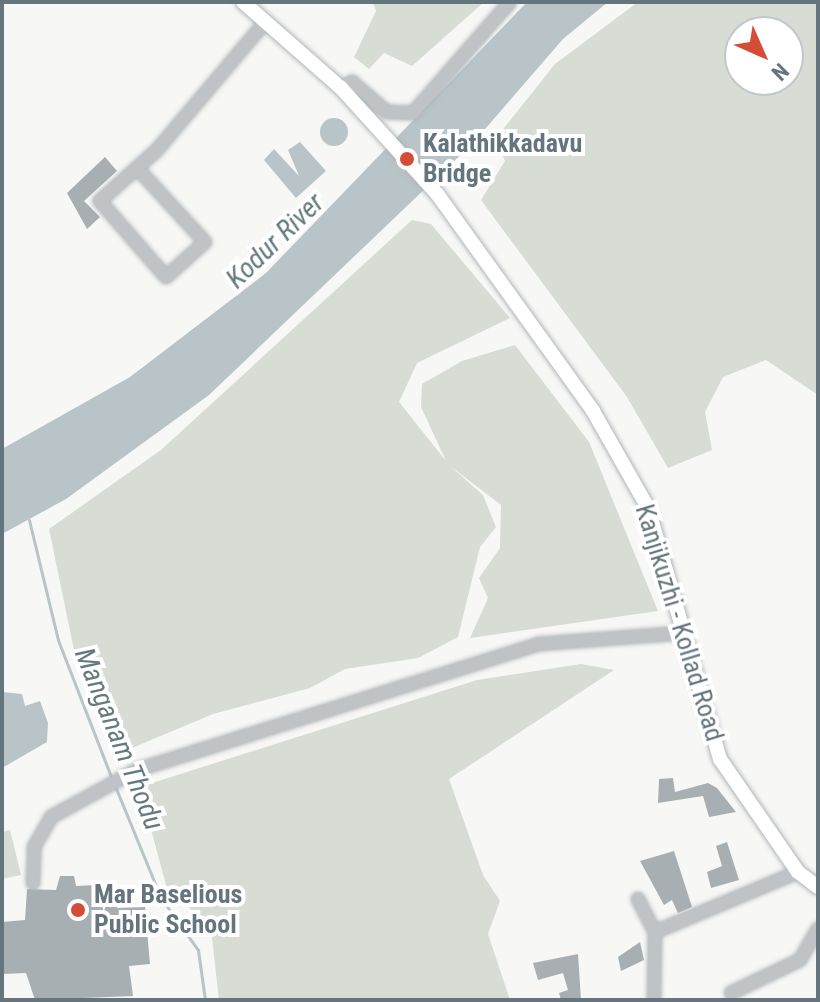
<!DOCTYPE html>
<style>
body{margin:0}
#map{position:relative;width:820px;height:1002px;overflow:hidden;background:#f7f7f5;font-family:"Roboto Condensed",sans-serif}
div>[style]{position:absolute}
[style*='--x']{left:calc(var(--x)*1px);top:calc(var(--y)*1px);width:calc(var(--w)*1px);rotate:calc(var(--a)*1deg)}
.green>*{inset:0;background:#d7dcd4}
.water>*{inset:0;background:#b8c4c8}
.round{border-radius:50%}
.stream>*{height:3px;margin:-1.5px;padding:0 1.5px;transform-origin:1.5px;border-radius:1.5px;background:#b8c4c8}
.building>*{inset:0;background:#a7afb3}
.roads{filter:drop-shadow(0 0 2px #b0b6b9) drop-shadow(0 0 2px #b0b6b9)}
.minor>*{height:12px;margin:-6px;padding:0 6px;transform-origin:6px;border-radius:6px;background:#bfc3c6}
.major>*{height:14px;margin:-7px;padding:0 7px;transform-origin:7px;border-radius:7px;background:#fff}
.dots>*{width:22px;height:22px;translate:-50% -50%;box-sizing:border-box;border:4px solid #fff;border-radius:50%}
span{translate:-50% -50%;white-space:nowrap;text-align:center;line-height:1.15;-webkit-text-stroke:8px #fff;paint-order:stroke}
.poi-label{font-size:26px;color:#65757d;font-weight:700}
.left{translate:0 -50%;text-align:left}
.street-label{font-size:26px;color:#65757d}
.water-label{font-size:28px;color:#647a7f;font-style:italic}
.frame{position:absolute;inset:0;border:4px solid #65757d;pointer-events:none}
.north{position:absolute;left:724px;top:16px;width:80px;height:80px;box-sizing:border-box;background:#fff;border:2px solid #c1c8cb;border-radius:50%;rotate:135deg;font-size:22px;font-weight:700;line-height:32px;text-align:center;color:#65757d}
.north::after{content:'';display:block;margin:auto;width:28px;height:36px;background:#d54d37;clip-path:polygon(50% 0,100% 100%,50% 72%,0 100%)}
</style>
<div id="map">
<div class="green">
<div style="clip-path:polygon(373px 2px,484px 2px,412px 66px,384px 53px,369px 69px,354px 57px,376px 11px)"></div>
<div style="clip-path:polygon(evenodd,638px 2px,818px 2px,818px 395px,766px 360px,723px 377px,705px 412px,712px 450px,668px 468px,627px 397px,481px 200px,505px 161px,496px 138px,555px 64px,638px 2px,788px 32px,788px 80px,740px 80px,740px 32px,788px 32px)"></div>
<div style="clip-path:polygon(412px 220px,431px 224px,510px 318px,417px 363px,399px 402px,446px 461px,421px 407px,422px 384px,462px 361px,515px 345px,589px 442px,658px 611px,470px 638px,488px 598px,479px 578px,500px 548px,501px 505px,450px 466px,483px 495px,496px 527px,480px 547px,458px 637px,418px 658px,345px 669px,310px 688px,213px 714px,120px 753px,74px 650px,49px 529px,161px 450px)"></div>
<div style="clip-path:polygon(581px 664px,614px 670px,449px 779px,483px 875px,500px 901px,488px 934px,510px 1000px,219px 1000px,211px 929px,166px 885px,149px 822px,130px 790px,477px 680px)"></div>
<div style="clip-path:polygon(10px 830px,21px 875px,2px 879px,2px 832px)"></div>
</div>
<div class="water">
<div style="clip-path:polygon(527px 2px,608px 2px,563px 39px,473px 143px,209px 395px,66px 499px,2px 534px,2px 449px,130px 377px,266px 273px)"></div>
<div class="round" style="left:320px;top:118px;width:28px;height:28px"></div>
<div style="clip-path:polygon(300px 142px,326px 171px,296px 198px,264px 160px,274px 149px,299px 176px,288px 150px)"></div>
<div style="clip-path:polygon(2px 692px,22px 694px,25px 706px,40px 701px,48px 723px,47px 742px,2px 768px)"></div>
</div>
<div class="stream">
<div style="--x:29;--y:520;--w:123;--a:76.4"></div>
<div style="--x:58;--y:640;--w:149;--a:68.8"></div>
<div style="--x:115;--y:786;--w:121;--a:67.7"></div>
<div style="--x:161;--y:898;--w:64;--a:54.6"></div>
<div style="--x:198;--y:950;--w:50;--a:82"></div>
</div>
<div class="building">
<div style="clip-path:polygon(105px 157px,117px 171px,84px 201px,100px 217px,87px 229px,67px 193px)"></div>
<div style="clip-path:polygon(673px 778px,675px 792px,708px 783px,717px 788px,736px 812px,709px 817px,703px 796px,658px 803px,659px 779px)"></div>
<div style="clip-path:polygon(727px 842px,739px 880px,711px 888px,707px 872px,722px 866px,716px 846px)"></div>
<div style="clip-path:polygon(674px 851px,692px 907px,678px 913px,672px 900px,664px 905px,640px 861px)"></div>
<div style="clip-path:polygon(60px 876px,74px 876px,76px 886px,115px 884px,117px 908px,145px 907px,150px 964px,129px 966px,133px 996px,35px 1000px,26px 973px,3px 974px,2px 922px,25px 920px,27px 889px,56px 890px)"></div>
<div style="clip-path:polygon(640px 942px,644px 960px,621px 971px,618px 957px)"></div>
<div style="clip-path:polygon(578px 954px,581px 1000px,561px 1000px,559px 993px,568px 990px,563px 973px,538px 980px,533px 963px)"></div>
</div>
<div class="roads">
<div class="minor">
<div style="--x:341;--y:88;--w:13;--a:-29"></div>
<div style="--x:352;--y:82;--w:46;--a:40.6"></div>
<div style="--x:387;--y:112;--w:26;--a:2"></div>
<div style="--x:413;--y:113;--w:147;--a:-48.9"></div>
<div style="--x:138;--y:169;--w:99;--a:47.5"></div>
<div style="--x:205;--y:242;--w:52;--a:138.1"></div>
<div style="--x:166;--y:277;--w:101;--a:-131"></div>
<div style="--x:100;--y:201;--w:76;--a:-41.8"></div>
<div style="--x:157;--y:150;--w:169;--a:-49.8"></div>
<div style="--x:33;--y:883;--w:36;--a:-88"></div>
<div style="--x:34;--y:847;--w:34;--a:-60"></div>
<div style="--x:51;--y:817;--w:98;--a:-28.7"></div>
<div style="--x:137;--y:770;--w:420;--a:-17.4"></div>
<div style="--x:538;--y:644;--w:146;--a:-4.3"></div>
<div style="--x:638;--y:899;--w:37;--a:63"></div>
<div style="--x:731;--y:993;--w:76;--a:-25.6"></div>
<div style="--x:800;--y:960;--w:36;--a:-60"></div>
<div style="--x:654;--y:1000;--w:68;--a:-89.2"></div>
<div style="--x:655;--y:932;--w:155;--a:-22.8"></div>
</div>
<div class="major">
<div style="--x:243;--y:2;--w:130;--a:41.3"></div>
<div style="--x:341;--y:88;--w:144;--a:47.8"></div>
<div style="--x:438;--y:195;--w:266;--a:54.3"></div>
<div style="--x:593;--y:411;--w:112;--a:60.4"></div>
<div style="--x:648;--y:508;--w:261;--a:74"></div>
<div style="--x:720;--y:759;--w:137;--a:55.4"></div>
<div style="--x:798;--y:872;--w:25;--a:37"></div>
</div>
</div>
<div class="dots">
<div style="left:407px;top:159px;background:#d54d37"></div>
<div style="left:78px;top:910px;background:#d54d37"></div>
</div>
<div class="poi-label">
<span class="left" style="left:423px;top:159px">Kalathikkadavu<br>Bridge</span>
<span class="left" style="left:94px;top:910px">Mar Baselious<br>Public School</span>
</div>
<div class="street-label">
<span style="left:679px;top:623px;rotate:73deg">Kanjikuzhi - Kollad Road</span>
</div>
<div class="water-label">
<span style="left:275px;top:241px;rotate:-44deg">Kodur River</span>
<span style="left:119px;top:739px;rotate:68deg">Manganam Thodu</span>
</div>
<div class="frame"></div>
<div class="north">N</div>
</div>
